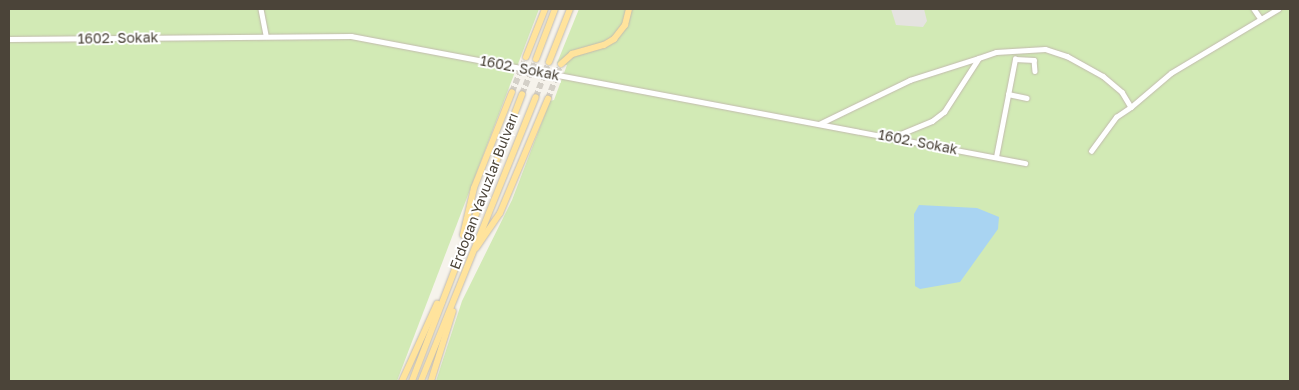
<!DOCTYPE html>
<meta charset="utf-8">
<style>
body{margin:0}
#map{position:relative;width:1299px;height:390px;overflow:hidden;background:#f6f3ec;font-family:"Golos Text",sans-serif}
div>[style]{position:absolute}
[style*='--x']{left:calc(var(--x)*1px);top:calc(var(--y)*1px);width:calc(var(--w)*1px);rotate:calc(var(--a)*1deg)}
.green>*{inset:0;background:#d2eab5}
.parking>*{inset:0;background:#e5e3e0}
.water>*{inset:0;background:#a9d4f2}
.primary-tunnel>*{height:6px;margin-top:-3px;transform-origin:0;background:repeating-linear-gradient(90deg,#d4d0c8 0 6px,transparent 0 9px)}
.roads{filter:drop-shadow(0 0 1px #c2bbae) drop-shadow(0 0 1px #c2bbae)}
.street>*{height:4.5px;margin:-2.25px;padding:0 2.25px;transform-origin:2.25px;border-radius:2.25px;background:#fff}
.primary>*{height:6px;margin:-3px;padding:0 3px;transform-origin:3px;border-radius:3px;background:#ffe39c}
span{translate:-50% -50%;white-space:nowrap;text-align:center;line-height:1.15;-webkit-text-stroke:4px #fff;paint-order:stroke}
.street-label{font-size:14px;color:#4b4439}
.frame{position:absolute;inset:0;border:10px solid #4b4439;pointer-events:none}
</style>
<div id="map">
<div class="green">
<div style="clip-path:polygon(9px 9px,539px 9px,397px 381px,9px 381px)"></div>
<div style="clip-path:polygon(579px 9px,1290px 9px,1290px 381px,436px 381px,462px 301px,512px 200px,550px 101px,554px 100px,567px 65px,557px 63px)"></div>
</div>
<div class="parking">
<div style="clip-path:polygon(891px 9px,924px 9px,927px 21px,923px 27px,896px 25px)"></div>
</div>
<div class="water">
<div style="clip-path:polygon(919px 205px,977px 208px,999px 217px,998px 229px,960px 282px,920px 289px,915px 286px,914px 214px)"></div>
</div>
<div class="primary-tunnel">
<div style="--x:512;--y:92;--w:38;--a:-68"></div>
<div style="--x:522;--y:94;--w:38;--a:-68"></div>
<div style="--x:536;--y:97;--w:37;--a:-70"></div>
<div style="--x:548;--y:99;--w:37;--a:-70"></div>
</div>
<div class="roads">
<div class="street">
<div style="--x:261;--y:9;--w:26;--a:79"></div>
<div style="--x:1254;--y:9;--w:12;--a:55"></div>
<div style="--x:9;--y:39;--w:342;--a:-0.5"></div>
<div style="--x:351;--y:36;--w:686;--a:10.67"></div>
<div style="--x:1008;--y:94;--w:19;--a:12"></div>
<div style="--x:819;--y:124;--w:101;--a:-25.8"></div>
<div style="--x:910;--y:80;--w:72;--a:-17.7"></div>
<div style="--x:893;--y:137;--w:42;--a:-22.3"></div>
<div style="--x:932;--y:121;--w:15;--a:-37"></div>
<div style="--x:944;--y:112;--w:64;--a:-57.1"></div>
<div style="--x:979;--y:58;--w:18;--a:-19"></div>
<div style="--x:996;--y:52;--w:49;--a:-3.5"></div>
<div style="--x:1045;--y:49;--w:23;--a:18"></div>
<div style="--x:1067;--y:56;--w:41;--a:29.1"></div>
<div style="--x:1103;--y:76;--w:25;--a:40"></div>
<div style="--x:1122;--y:92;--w:17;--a:59"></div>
<div style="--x:1131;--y:107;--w:52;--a:-40.4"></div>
<div style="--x:1171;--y:73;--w:125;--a:-30.9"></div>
<div style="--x:1091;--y:151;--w:42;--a:-53.7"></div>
<div style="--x:1116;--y:117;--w:18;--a:-34"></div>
<div style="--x:996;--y:157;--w:100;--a:-79"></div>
<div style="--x:1015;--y:59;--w:19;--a:3"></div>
<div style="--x:1034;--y:60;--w:11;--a:85"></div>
</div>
<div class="primary">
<div style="--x:526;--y:57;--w:52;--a:-68.4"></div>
<div style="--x:536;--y:59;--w:53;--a:-69.2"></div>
<div style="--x:549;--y:62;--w:57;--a:-68.4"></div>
<div style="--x:561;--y:64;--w:15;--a:-42"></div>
<div style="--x:572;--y:54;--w:33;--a:-16"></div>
<div style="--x:604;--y:45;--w:12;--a:-31"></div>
<div style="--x:614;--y:39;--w:18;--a:-52"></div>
<div style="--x:625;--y:25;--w:16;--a:-76"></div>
<div style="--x:463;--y:235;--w:48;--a:-76.8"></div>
<div style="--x:474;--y:188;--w:103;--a:-68.4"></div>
<div style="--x:476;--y:248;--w:42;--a:-55.6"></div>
<div style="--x:500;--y:213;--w:124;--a:-67.2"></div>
<div style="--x:402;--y:381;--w:85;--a:-65.6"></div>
<div style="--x:412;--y:381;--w:307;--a:-69"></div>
<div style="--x:421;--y:381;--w:306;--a:-68"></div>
<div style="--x:431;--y:381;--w:73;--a:-72.6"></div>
</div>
</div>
<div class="street-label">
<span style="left:118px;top:38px;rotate:-1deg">1602. Sokak</span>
<span style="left:520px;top:68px;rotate:11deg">1602. Sokak</span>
<span style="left:918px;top:142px;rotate:11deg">1602. Sokak</span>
<span style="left:484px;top:191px;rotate:-69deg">Erdoğan Yavuzlar Bulvarı</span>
</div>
<div class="frame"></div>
</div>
